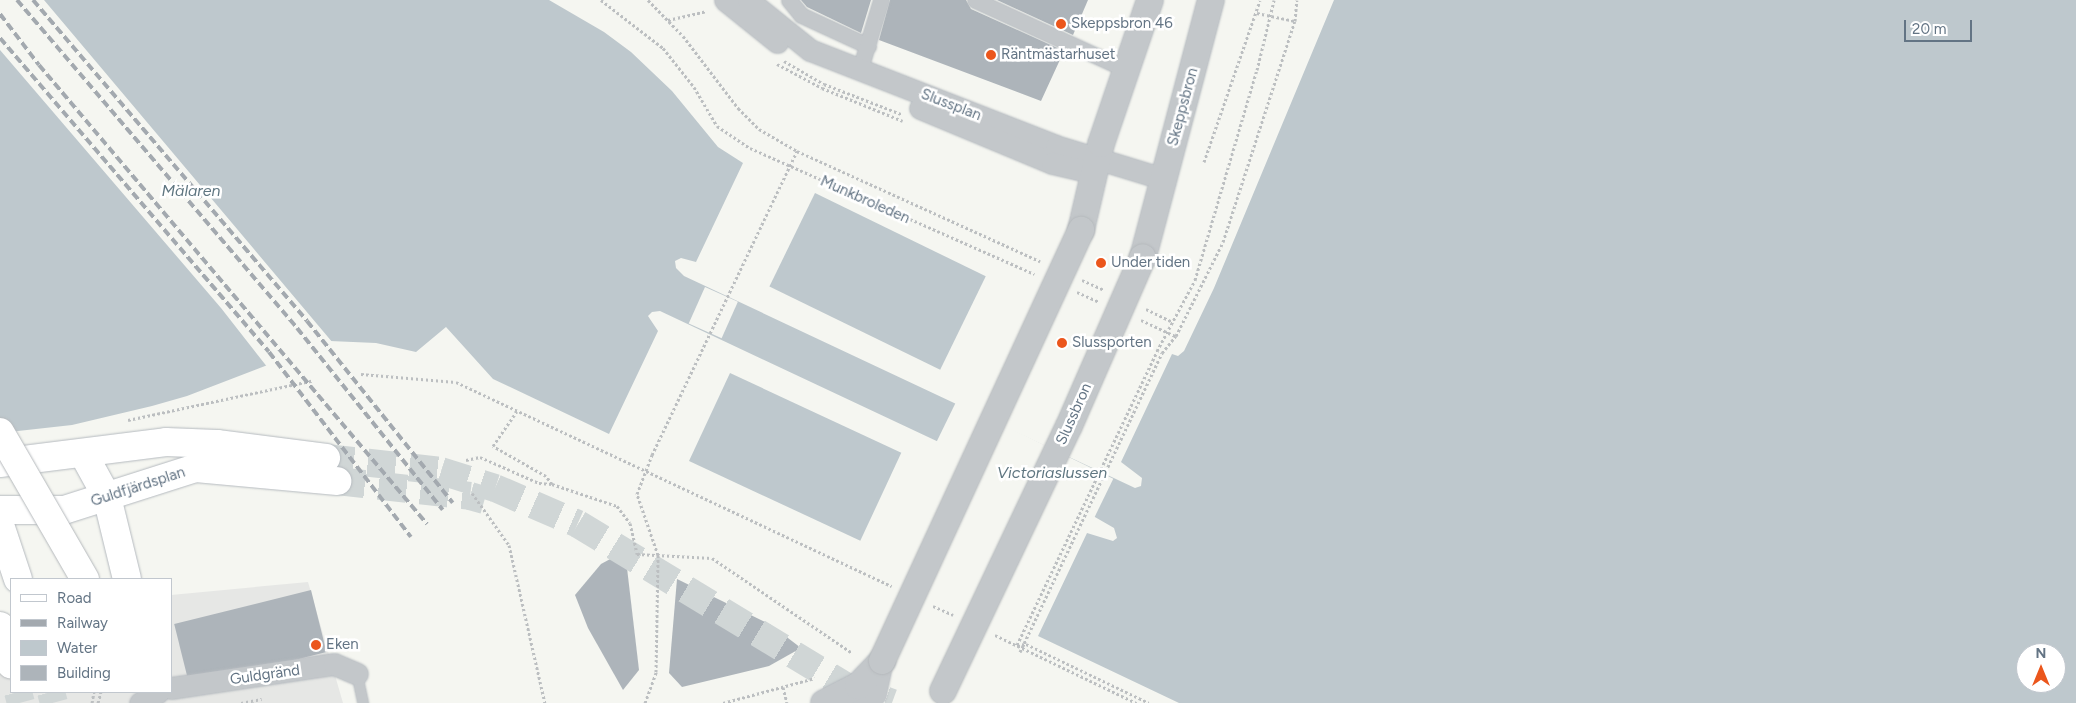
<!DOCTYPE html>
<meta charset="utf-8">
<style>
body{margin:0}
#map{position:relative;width:2076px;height:703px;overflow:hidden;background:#f5f6f1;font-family:Figtree,sans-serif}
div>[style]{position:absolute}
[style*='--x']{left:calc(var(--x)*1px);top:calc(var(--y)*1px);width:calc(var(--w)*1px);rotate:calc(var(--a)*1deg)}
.built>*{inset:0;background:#e6e7e5}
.water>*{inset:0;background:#bec8cd;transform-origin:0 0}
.pier>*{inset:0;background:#f5f6f1;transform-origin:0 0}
.building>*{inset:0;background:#adb4ba;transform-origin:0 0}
.secondary-tunnel>*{height:28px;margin-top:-14px;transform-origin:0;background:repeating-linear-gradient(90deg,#d0d6d6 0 28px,transparent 0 42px)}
.trunk-tunnel>*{height:28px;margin-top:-14px;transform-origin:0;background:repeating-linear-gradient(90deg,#d0d6d6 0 28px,transparent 0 42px)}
.path>*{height:3px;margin-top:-1.5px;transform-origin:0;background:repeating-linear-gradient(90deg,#bcbfc1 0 2.5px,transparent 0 5px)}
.roads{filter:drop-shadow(0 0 1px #b5babf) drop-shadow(0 0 1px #b5babf)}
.service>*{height:10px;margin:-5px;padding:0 5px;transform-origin:5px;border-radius:5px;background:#c3c7ca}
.pedestrian>*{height:15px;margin:-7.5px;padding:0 7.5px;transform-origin:7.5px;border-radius:7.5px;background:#c3c7ca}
.minor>*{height:21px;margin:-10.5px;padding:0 10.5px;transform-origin:10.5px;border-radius:10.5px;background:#c3c7ca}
.tertiary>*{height:26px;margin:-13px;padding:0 13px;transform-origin:13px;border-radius:13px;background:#c3c7ca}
.secondary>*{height:28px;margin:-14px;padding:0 14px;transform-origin:14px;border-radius:14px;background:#fff}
.trunk>*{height:28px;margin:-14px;padding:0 14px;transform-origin:14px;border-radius:14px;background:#fff}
.rail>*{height:4px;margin-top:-2px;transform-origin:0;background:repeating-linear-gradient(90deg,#a3a9af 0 8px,transparent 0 12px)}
.bridges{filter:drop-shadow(0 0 1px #b5b9bc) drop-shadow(0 0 1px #b5b9bc)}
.tertiary-bridge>*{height:26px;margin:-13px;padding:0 13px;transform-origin:13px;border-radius:13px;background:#c3c7ca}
.trunk-bridge>*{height:28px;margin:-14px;padding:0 14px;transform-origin:14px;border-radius:14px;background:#fff}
.dots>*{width:14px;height:14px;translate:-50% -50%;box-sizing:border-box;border:2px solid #fff;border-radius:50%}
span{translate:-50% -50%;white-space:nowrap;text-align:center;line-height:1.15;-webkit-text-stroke:5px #fff;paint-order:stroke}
.poi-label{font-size:15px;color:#637484}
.left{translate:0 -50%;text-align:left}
.street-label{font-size:15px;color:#637484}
.water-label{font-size:16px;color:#5f7681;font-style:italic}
.legend{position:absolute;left:10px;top:578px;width:162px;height:115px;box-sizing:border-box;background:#fff;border:1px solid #c1c7ce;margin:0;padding:6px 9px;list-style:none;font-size:15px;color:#637484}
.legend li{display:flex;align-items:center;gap:10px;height:25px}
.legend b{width:25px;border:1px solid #c1c7ce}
.north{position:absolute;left:2016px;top:643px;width:50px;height:50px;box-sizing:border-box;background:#fff;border:1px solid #c1c7ce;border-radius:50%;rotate:0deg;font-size:14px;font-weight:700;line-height:20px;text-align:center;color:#637484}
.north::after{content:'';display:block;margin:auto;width:18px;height:22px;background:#eb561c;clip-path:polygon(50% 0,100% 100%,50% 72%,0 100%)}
.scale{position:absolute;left:1904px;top:20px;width:68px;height:22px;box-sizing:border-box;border:2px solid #637484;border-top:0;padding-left:6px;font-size:15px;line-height:18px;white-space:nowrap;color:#637484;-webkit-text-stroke:4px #fff;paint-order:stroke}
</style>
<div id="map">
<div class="built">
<div style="clip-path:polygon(308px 582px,343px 703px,0 703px,0 656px,11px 654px,11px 692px,171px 692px,171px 595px)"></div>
</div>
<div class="water">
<div style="clip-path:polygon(evenodd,0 0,549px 0,604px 32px,631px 52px,672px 91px,718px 147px,743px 163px,696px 262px,681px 258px,675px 261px,676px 268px,684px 276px,1135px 488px,1141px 486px,1142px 478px,1121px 462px,1172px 354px,1178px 356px,1184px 351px,1214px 288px,1334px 0,2076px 0,2076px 703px,1179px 703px,1038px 636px,1087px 533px,1113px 541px,1117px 538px,1114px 528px,1081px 509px,660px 311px,652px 312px,648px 316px,658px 331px,609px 434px,493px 379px,446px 327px,416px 352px,376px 343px,330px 341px,187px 396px,152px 406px,72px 425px,0 433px,0 0,2026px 653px,2056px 653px,2056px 683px,2026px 683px,2026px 653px)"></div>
<div style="left:815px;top:193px;width:190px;height:104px;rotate:26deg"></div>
<div style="left:730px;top:373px;width:189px;height:97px;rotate:25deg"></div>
</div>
<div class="pier">
<div style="clip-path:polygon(0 0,44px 0,333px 343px,268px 368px,221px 308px,0 50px)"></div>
<div style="left:705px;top:287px;width:36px;height:40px;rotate:24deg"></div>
<div style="left:956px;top:402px;width:175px;height:47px;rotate:26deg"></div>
</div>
<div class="building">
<div style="clip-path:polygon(801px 0,871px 0,861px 33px,807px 7px)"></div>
<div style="clip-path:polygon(890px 0,966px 0,971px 9px,1064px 51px,1041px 101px,879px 40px)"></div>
<div style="clip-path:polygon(997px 0,1088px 0,1073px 35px)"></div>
<div style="clip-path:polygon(625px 551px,639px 670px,623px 690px,588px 628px,575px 595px,601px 564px)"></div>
<div style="clip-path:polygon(677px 579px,771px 625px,801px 648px,769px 666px,682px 687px,669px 673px)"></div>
<div style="left:311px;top:590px;width:64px;height:141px;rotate:76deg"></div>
</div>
<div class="secondary-tunnel">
<div style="--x:326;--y:458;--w:116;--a:6.4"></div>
<div style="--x:441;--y:471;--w:57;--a:17.5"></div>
<div style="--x:495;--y:488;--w:90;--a:23.4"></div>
<div style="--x:578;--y:524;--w:313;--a:31.2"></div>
<div style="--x:846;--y:686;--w:49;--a:20.3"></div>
<div style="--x:337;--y:481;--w:134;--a:6.4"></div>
<div style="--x:470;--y:496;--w:15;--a:16"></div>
</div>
<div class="trunk-tunnel">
<div style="--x:18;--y:692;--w:11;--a:75"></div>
<div style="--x:51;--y:692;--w:11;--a:75"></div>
</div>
<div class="path">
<div style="--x:601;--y:0;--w:78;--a:37.7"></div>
<div style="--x:663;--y:48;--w:50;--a:51.5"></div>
<div style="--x:694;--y:87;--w:45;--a:59.5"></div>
<div style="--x:717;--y:126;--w:40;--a:34"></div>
<div style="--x:750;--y:148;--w:311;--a:23.9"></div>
<div style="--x:648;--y:0;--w:50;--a:45.8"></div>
<div style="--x:683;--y:36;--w:91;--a:52.6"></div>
<div style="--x:738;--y:108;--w:30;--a:45"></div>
<div style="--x:759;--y:129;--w:44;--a:30.1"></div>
<div style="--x:797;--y:151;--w:267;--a:24.4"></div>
<div style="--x:1257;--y:13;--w:39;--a:12"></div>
<div style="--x:668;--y:20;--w:39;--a:-13"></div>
<div style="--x:784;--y:61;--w:46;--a:29.9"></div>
<div style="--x:824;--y:84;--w:83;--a:21.3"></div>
<div style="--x:777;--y:64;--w:51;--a:28.1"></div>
<div style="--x:822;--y:88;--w:87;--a:22.2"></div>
<div style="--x:1204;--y:162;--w:171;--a:-70.9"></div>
<div style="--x:1082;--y:280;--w:24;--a:24"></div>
<div style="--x:1077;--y:292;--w:24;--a:24"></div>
<div style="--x:1146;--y:309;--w:30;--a:26"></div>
<div style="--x:1141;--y:320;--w:38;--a:25"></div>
<div style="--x:361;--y:374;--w:95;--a:4.8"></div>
<div style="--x:456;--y:382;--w:481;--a:25.1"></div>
<div style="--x:128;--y:420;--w:190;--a:-12.1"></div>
<div style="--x:466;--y:460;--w:14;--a:-12"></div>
<div style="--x:480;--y:457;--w:64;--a:23.8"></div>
<div style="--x:539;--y:483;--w:13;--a:4"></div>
<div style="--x:552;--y:484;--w:10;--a:-127"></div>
<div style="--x:546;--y:476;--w:61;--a:-150.5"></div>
<div style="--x:493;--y:446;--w:42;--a:-55.6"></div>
<div style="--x:552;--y:484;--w:69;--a:18.7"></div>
<div style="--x:617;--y:506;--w:21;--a:53"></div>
<div style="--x:630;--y:523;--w:32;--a:77"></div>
<div style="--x:637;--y:554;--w:75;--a:3.1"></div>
<div style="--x:712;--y:558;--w:168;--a:34.1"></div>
<div style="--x:472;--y:493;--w:64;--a:54.6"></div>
<div style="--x:509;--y:545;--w:162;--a:77.2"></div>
<div style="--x:933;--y:606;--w:22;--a:24"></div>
<div style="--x:995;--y:635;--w:157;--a:25.7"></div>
<div style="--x:1017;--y:645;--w:326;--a:-64.5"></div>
<div style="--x:1157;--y:351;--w:81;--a:-61.8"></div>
<div style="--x:1195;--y:280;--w:219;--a:-73.6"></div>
<div style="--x:1257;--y:70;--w:72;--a:-76.3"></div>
<div style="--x:1017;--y:645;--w:9;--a:-6"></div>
<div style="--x:1026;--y:644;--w:136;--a:25.6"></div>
<div style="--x:1020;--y:652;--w:331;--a:-64.6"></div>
<div style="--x:1162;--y:353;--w:22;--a:-51"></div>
<div style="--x:1176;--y:336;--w:105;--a:-63.4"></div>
<div style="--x:1223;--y:242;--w:232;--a:-72"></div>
<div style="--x:1295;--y:21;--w:21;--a:-85"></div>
<div style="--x:783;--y:687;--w:16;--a:76"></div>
<div style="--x:92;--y:703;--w:11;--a:-80"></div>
<div style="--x:98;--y:703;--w:11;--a:-75"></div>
<div style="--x:241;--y:703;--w:21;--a:-11"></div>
<div style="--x:645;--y:703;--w:33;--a:-70"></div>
<div style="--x:656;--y:672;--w:117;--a:-89"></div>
<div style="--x:658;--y:555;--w:65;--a:-109"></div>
<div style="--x:637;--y:494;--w:42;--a:-69"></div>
<div style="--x:652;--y:455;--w:337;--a:-64.5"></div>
<div style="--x:723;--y:703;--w:95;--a:-15.2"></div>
</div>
<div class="roads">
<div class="service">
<div style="--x:357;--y:674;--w:30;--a:78"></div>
</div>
<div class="pedestrian">
<div style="--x:789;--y:0;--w:19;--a:51"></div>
<div style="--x:801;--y:15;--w:74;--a:24.8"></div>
<div style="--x:975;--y:0;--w:165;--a:24.7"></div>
<div style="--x:860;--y:69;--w:72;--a:-73.1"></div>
</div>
<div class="minor">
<div style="--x:725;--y:0;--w:67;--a:38.9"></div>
<div style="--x:748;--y:0;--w:80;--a:38.9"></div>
<div style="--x:810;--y:50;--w:264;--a:21.3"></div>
<div style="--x:1056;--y:146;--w:113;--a:17"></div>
<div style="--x:920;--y:108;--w:143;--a:22.6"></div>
<div style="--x:1052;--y:163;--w:44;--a:13.1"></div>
<div style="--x:171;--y:688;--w:165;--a:-8.4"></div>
<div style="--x:334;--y:664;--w:25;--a:23"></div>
<div style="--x:140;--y:703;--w:21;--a:-31"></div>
<div style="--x:862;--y:703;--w:16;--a:-35"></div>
<div style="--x:875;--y:694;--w:34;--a:-78"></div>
</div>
<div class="tertiary">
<div style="--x:1081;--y:230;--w:88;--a:-76.9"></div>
<div style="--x:1101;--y:144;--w:152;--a:-71.2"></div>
<div style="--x:1143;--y:257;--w:266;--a:-75.2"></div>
<div style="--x:824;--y:703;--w:38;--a:-27"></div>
<div style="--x:858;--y:686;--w:35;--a:-46"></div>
</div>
<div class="secondary">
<div style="--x:84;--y:455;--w:48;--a:61.3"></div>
<div style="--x:0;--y:463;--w:167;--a:-7.2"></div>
<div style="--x:166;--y:442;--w:51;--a:2.2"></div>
<div style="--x:217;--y:444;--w:110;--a:7.3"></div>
<div style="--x:0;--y:510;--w:64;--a:0"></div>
<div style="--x:64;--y:510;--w:139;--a:-17.7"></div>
<div style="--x:196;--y:468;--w:142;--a:5.3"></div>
</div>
<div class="trunk">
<div style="--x:107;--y:497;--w:84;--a:76.3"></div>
<div style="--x:0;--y:525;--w:57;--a:71.6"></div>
</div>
</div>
<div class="rail">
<div style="--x:17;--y:0;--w:431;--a:49.5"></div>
<div style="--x:297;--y:328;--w:233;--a:51.3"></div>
<div style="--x:33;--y:0;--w:422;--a:49.5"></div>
<div style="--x:307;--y:321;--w:233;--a:51.3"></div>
<div style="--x:0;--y:14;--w:64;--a:52.6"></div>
<div style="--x:39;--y:65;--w:601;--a:49.79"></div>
<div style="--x:0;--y:38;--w:413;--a:49.4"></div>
<div style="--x:269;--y:352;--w:233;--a:52.5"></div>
</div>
<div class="bridges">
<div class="tertiary-bridge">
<div style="--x:882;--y:661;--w:475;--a:-65.2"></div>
<div style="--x:943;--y:691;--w:293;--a:-64.6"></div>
<div style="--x:1069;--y:426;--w:184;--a:-66.4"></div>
</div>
<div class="trunk-bridge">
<div style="--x:0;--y:432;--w:170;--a:60"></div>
<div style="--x:0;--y:626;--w:40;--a:74"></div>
</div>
</div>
<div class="dots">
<div style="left:1061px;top:24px;background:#eb561c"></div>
<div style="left:991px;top:55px;background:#eb561c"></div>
<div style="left:1101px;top:263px;background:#eb561c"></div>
<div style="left:1062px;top:343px;background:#eb561c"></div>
<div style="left:316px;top:645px;background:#eb561c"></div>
</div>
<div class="poi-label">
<span class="left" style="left:1071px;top:24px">Skeppsbron 46</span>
<span class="left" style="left:1001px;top:55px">Räntmästarhuset</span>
<span class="left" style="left:1111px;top:263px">Under tiden</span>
<span class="left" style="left:1072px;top:343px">Slussporten</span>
<span class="left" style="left:326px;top:645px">Eken</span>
</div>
<div class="street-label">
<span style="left:951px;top:105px;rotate:21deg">Slussplan</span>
<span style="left:1183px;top:107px;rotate:-75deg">Skeppsbron</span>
<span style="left:865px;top:200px;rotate:24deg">Munkbroleden</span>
<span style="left:1074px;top:414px;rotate:-66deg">Slussbron</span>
<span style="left:138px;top:487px;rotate:-18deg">Guldfjärdsplan</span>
<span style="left:265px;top:675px;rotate:-8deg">Guldgränd</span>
</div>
<div class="water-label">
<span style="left:191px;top:191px">Mälaren</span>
<span style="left:1052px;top:473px">Victoriaslussen</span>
</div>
<ul class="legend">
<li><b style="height:6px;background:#fff"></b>Road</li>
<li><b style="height:6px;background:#a3a9af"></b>Railway</li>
<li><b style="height:14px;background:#bec8cd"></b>Water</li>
<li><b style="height:14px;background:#adb4ba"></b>Building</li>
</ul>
<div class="north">N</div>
<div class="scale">20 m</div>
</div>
